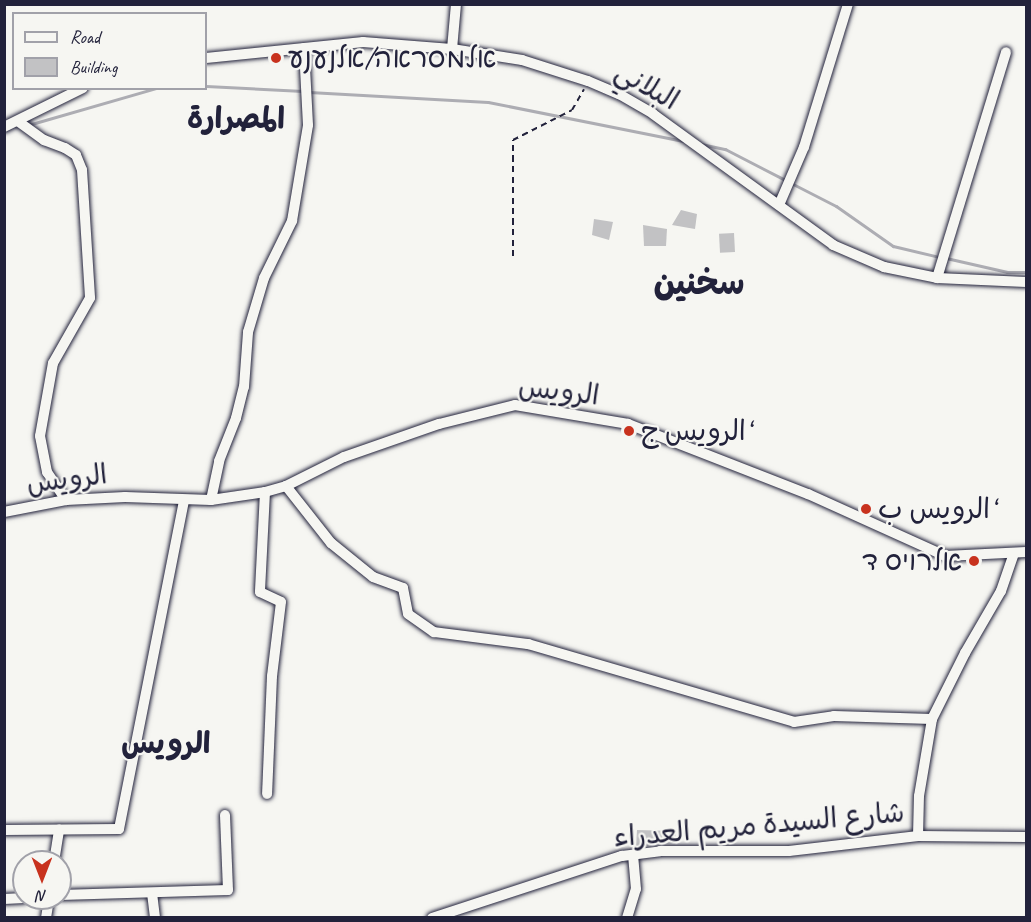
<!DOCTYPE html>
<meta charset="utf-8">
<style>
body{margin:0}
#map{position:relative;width:1031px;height:922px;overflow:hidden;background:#f6f6f2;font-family:Caveat,"Playpen Sans Arabic","Playpen Sans Hebrew",sans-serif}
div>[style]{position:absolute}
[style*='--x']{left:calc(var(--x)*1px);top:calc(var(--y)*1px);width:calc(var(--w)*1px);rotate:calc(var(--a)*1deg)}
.stream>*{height:3px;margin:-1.5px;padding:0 1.5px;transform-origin:1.5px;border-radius:1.5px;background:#adadb3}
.building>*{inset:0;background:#c2c2c4;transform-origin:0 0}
.path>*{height:2px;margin-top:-1px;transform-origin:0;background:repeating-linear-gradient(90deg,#22223b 0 6px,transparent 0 10.5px)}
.roads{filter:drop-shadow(0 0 2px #22223b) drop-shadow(0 0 2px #22223b)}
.minor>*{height:10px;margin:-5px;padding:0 5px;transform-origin:5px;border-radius:5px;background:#f6f6f2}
.dots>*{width:16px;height:16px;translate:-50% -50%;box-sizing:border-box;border:3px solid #f6f6f2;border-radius:50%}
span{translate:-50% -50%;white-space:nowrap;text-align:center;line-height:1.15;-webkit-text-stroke:4.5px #f6f6f2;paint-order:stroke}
.poi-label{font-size:28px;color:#22223b}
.left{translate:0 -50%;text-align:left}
.right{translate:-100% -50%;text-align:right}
.street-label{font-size:28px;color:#22223b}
.neighbourhood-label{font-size:30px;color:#22223b;font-weight:700}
.district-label{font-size:34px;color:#22223b;font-weight:700}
.frame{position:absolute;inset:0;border:6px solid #22223b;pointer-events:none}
.legend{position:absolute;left:12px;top:12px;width:195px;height:78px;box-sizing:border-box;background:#f6f6f2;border:2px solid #a1a1a9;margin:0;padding:8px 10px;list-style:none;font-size:18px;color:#22223b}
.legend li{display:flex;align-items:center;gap:12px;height:30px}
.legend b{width:30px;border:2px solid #a1a1a9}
.north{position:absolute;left:12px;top:850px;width:60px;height:60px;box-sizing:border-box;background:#f6f6f2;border:2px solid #a1a1a9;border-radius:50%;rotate:180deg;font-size:16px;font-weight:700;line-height:24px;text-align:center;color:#22223b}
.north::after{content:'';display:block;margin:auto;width:21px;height:27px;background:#c8321e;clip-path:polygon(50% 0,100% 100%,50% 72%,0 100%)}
</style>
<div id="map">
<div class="stream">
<div style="--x:206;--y:86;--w:97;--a:3"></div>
<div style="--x:309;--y:92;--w:179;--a:3.2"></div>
<div style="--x:488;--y:102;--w:199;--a:11.3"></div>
<div style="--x:28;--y:125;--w:133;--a:-16.1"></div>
<div style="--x:701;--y:144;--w:25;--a:12"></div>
<div style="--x:725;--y:149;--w:68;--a:27.3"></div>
<div style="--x:791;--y:183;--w:51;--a:27.1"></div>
<div style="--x:836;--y:206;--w:70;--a:35.1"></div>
<div style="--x:893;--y:246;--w:47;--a:13.4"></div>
<div style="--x:946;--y:258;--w:63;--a:12.9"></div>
<div style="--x:1007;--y:272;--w:19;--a:0"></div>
</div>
<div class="building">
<div style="clip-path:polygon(681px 210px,697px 214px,695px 229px,672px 225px)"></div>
<div style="clip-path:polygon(594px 219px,613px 222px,609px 240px,592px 235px)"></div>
<div style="clip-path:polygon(643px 225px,667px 229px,666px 246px,644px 246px)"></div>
<div style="left:734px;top:233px;width:19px;height:15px;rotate:87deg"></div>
<div style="clip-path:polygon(637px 830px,676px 831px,675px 843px,636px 847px)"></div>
</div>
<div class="path">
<div style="--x:513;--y:256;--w:116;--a:-90"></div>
<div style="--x:513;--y:140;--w:66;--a:-27"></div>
<div style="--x:572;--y:110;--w:24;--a:-60"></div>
</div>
<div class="roads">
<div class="minor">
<div style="--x:452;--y:49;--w:45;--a:-84.9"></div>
<div style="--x:206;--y:58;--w:158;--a:-5.8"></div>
<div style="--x:363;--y:42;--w:89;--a:4.5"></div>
<div style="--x:452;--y:49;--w:71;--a:8.9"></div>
<div style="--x:522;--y:60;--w:69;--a:17.7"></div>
<div style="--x:588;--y:81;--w:34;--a:23"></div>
<div style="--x:619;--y:94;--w:39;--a:30"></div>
<div style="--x:653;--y:114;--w:223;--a:36"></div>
<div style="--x:833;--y:245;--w:56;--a:23.3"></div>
<div style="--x:884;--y:267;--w:54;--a:11.7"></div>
<div style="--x:937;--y:278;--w:89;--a:2.6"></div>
<div style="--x:19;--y:122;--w:31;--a:36"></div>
<div style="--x:44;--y:140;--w:22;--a:21"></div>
<div style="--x:65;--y:148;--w:13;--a:32"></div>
<div style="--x:76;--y:155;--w:16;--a:68"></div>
<div style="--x:82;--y:170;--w:128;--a:86.4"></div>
<div style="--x:90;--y:298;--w:75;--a:119.6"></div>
<div style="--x:53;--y:363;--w:74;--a:100.1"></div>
<div style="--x:40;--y:436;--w:37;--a:79"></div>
<div style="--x:47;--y:472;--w:34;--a:56"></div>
<div style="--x:4;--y:127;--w:88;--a:-26.3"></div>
<div style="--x:779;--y:205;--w:63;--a:-66.7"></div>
<div style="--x:804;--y:147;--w:150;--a:-72.9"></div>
<div style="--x:937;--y:278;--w:236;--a:-73"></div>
<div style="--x:286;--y:486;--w:73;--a:51.7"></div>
<div style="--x:331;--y:543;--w:54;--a:39"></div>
<div style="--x:373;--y:577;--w:32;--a:20"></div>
<div style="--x:403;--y:588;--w:26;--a:79"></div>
<div style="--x:408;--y:614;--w:32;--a:35"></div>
<div style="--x:434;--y:632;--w:95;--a:7.3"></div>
<div style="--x:528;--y:644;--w:277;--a:16.3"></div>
<div style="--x:794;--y:722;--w:40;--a:-8.5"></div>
<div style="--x:834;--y:716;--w:98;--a:1.8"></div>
<div style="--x:932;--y:719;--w:74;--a:-63.4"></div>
<div style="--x:965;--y:653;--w:72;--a:-59.9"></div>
<div style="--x:1001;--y:591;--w:39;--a:-71"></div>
<div style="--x:265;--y:492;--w:100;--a:92.9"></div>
<div style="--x:260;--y:592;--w:23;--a:25"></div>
<div style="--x:281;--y:602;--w:75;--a:96.9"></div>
<div style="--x:272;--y:676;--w:118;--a:92.4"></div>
<div style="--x:211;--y:500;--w:40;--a:-78"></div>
<div style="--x:219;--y:461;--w:46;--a:-68.4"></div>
<div style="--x:236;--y:418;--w:32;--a:-76"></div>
<div style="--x:244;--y:387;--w:55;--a:-85.8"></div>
<div style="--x:248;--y:332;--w:56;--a:-73.5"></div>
<div style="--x:264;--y:278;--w:64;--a:-63.8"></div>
<div style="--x:292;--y:221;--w:97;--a:-80.5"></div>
<div style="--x:308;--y:125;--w:77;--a:-93"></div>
<div style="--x:4;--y:512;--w:63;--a:-11"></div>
<div style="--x:66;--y:500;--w:59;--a:-2.9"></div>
<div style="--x:125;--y:497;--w:86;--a:2"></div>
<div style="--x:211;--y:500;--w:55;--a:-8.4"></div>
<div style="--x:265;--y:492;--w:22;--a:-16"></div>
<div style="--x:286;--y:486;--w:65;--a:-26.6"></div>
<div style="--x:344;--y:457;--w:101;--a:-19.2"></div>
<div style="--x:439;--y:424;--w:78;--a:-14"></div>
<div style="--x:515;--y:405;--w:115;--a:9.5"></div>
<div style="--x:628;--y:424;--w:193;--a:21.3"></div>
<div style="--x:808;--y:494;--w:150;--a:24.3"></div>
<div style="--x:945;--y:556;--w:81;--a:-2.8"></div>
<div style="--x:4;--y:830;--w:115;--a:-0.5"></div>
<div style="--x:119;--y:829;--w:335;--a:-78.8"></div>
<div style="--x:918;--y:836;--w:40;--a:-88.6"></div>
<div style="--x:919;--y:796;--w:78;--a:-80.4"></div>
<div style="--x:54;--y:862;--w:33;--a:-81"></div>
<div style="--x:152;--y:893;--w:25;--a:83"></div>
<div style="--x:60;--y:895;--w:168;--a:-1.7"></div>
<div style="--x:228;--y:890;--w:75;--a:-92.3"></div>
<div style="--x:4;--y:899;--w:20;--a:-3"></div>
<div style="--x:46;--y:918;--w:20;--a:-81"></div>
<div style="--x:432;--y:918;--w:200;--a:-18.1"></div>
<div style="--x:622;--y:856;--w:38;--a:-7"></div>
<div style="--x:660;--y:851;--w:129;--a:0"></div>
<div style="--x:789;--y:851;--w:130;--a:-6.6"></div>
<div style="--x:918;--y:836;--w:108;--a:0.5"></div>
<div style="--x:627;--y:918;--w:30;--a:-73"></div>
<div style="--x:636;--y:889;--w:34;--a:-95"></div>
</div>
</div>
<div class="dots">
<div style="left:276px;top:58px;background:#c8321e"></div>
<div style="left:629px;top:431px;background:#c8321e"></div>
<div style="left:866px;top:509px;background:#c8321e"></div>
<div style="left:974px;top:561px;background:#c8321e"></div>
</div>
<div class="poi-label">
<span class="left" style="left:288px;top:58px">אלמסראה/אלנענע</span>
<span class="left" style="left:641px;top:431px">الرويس ج‘</span>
<span class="left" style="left:878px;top:509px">الرويس ب‘</span>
<span class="right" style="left:962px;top:561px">אלרויס ד</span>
</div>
<div class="street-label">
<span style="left:647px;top:86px;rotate:30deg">البلاني</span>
<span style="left:559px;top:391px;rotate:7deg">الرويس</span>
<span style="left:67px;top:479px;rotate:-7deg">الرويس</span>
<span style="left:759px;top:825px;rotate:-5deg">شارع السيدة مريم العدراء</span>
</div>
<div class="neighbourhood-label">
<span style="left:236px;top:118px">المصرارة</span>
<span style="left:166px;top:743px">الرويس</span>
</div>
<div class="district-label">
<span style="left:699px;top:283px">سخنين</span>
</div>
<div class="frame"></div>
<ul class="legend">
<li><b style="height:8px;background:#f6f6f2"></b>Road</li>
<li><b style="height:16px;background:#c2c2c4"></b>Building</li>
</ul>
<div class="north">N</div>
</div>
